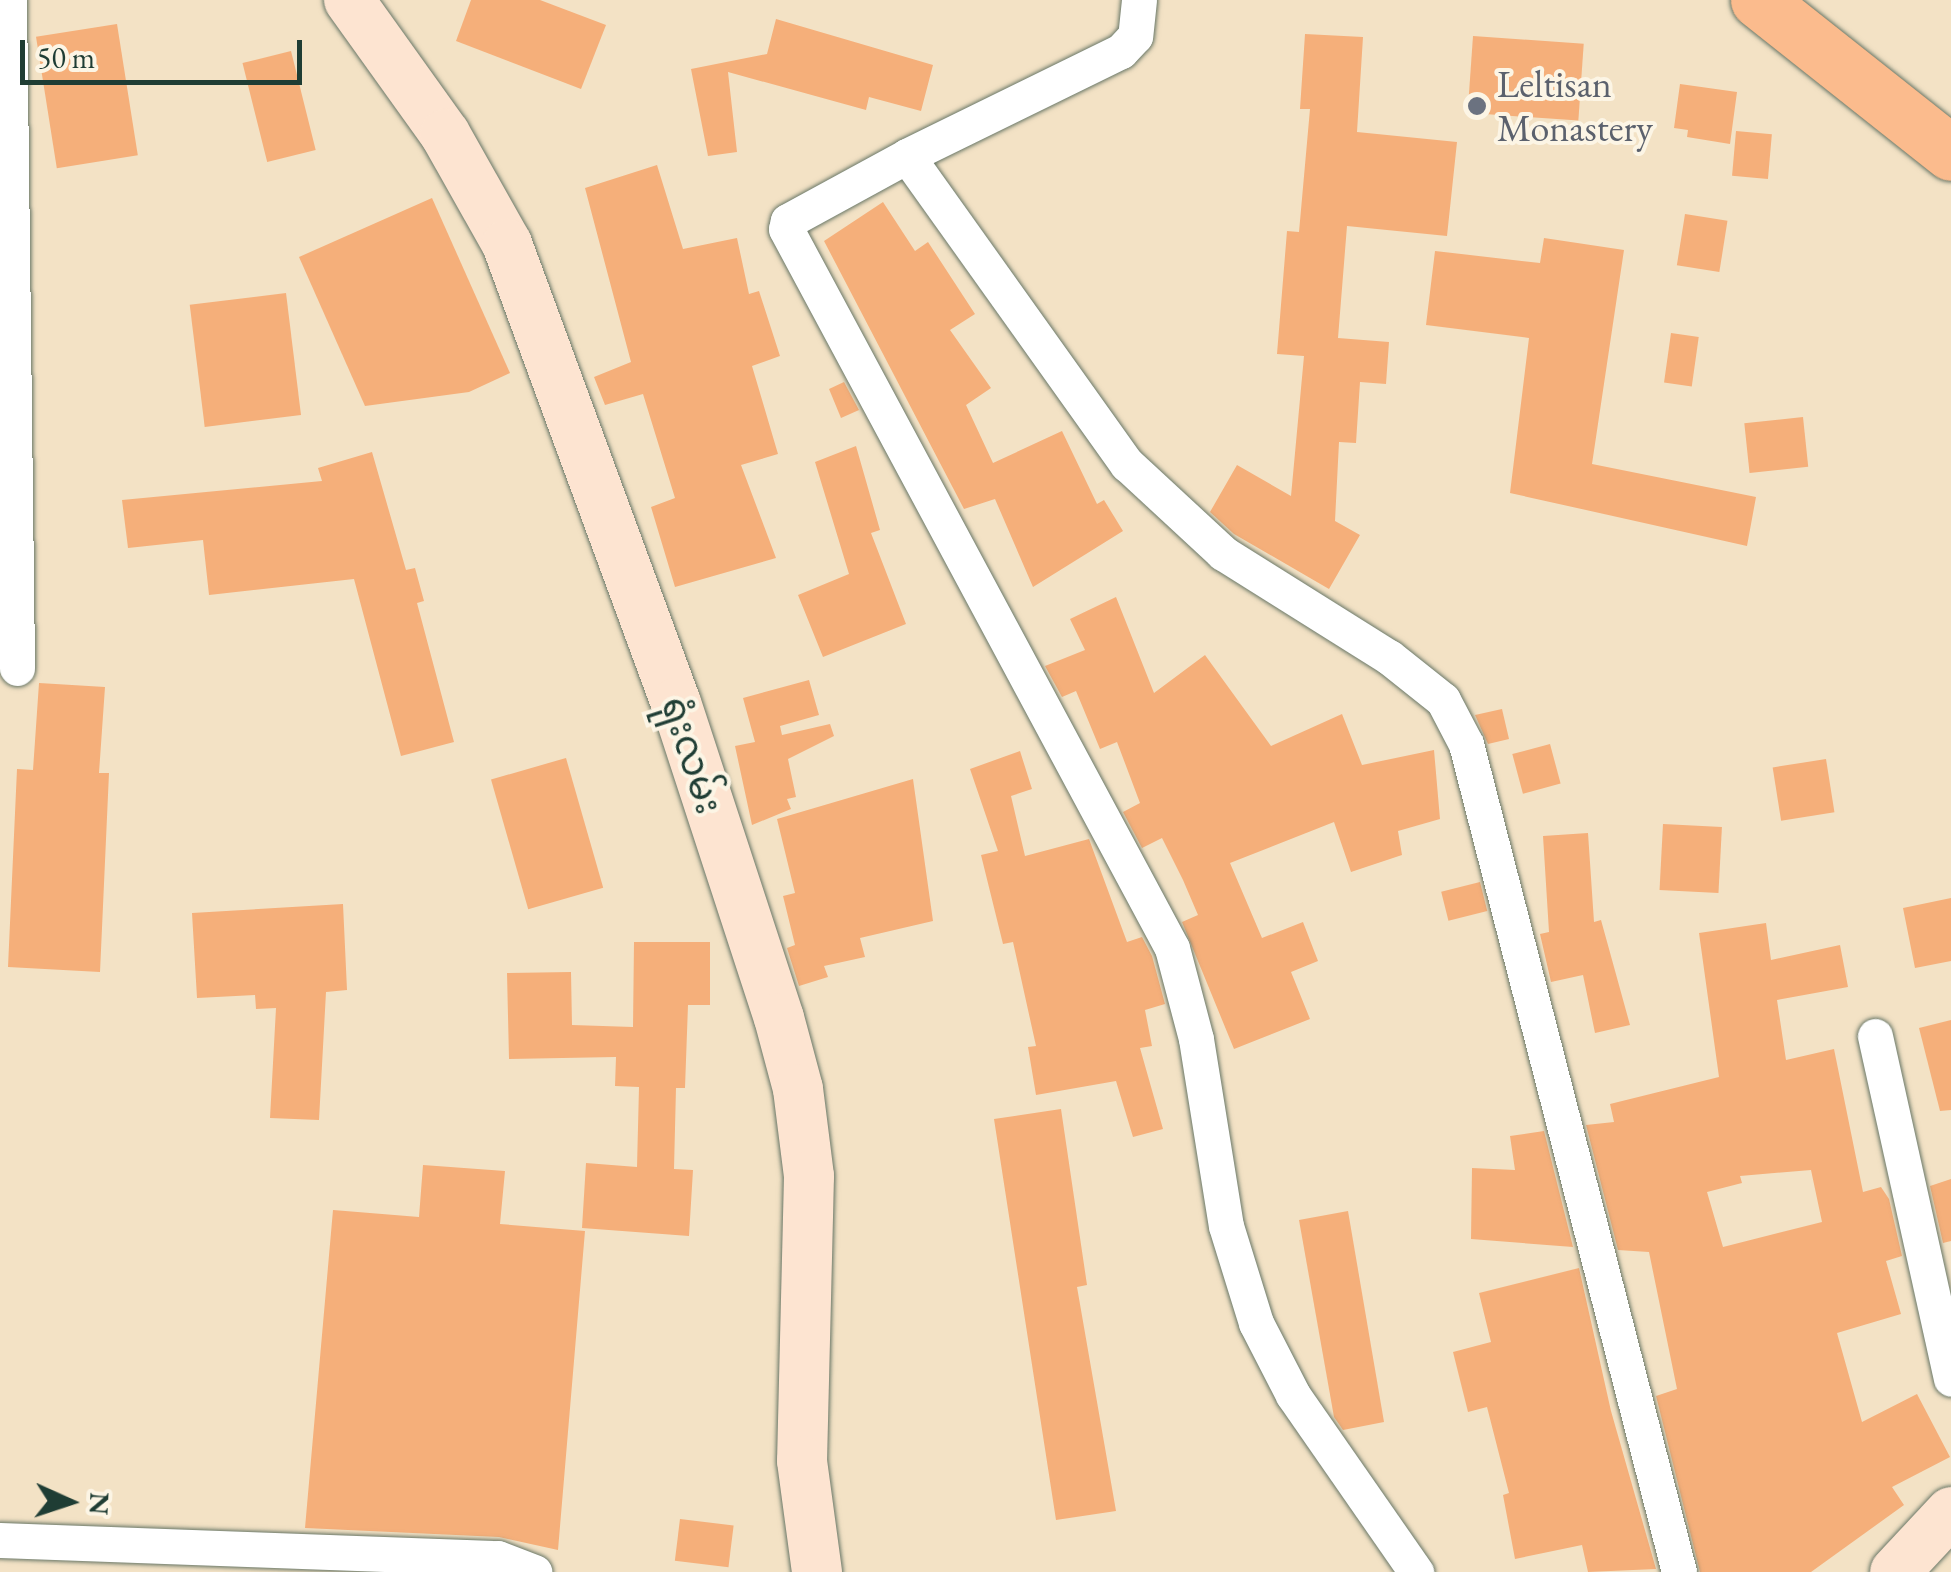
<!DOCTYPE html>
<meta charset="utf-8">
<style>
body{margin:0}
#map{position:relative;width:1951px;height:1572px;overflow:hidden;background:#f3e2c5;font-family:"EB Garamond","Noto Sans Myanmar",serif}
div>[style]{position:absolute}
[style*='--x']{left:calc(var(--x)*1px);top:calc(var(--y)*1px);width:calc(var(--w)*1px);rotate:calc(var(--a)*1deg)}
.building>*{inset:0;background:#f5af7a;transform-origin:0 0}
.roads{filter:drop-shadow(0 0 2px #697767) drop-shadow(0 0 2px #697767)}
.street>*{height:35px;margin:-17.5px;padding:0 17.5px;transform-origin:17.5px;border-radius:17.5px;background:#fff}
.secondary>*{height:50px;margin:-25px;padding:0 25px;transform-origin:25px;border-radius:25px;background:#fde4d1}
.primary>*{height:55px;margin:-27.5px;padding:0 27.5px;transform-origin:27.5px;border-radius:27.5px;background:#fbbb8d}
.dots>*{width:28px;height:28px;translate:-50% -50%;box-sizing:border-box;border:5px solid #fcf5e5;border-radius:50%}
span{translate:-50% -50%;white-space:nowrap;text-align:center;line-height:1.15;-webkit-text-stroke:8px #fcf5e5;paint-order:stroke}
.worship-label{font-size:38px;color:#5b616d}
.left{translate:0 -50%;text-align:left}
.street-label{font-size:38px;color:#1f3d34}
.north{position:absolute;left:20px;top:1452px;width:100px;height:100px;-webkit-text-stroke:8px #fcf5e5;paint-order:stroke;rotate:93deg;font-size:28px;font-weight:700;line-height:40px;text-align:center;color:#1f3d34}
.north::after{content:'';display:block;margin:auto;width:35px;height:45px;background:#1f3d34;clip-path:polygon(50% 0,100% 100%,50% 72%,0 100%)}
.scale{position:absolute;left:20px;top:40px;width:282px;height:45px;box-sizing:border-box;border:5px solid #1f3d34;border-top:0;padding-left:12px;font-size:30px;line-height:35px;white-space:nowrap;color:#1f3d34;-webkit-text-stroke:8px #fcf5e5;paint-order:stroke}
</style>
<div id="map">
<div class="building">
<div style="clip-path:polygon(471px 0,540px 0,606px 25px,581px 89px,456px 41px)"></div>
<div style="clip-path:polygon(776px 19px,933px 65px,921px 111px,869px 97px,866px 110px,728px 72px,737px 152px,708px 156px,691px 69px,767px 54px)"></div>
<div style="left:117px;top:24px;width:133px;height:82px;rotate:81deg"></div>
<div style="clip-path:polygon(1305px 34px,1363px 37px,1357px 132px,1457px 142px,1447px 236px,1347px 226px,1338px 338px,1389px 342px,1386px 384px,1360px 382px,1356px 443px,1339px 442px,1335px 521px,1360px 535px,1329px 589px,1234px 534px,1210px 512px,1237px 465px,1291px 496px,1304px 356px,1277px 354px,1287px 231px,1299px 232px,1310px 109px,1300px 109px)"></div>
<div style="left:1473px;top:36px;width:111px;height:77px;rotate:4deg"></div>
<div style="left:291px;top:51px;width:102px;height:50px;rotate:76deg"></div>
<div style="clip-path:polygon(1680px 84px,1737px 92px,1730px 144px,1687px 137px,1688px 130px,1674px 128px)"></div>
<div style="left:1736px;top:131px;width:36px;height:45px;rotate:5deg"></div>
<div style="clip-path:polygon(657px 165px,683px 249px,737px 238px,749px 294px,759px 291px,780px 356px,752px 366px,778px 454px,741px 465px,776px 558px,675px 587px,651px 507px,675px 498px,643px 394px,605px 405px,594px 377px,631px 362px,585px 188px)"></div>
<div style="clip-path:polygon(432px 198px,510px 373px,469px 392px,365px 406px,299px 257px)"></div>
<div style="clip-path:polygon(883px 202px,915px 251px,928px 242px,975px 314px,950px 330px,991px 388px,966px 405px,993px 463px,1062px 431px,1097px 504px,1104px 500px,1123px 531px,1033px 587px,995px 499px,964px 509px,824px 241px)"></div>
<div style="left:1685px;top:214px;width:43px;height:52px;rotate:9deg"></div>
<div style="clip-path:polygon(1544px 238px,1624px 250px,1592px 464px,1756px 497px,1747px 546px,1510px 493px,1529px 338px,1426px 325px,1435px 251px,1540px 263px)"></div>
<div style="left:286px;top:293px;width:123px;height:97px;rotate:83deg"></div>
<div style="left:1671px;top:333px;width:28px;height:50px;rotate:8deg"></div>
<div style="clip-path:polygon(844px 382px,859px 410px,841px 418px,829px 389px)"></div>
<div style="left:1803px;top:417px;width:50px;height:59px;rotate:84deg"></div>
<div style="clip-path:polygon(856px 446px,880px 530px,871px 533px,906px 624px,823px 657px,798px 595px,849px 574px,815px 462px)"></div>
<div style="clip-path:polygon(372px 452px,406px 570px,415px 568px,424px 601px,417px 603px,454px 742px,401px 756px,354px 579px,209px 595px,203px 540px,128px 548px,122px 500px,322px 481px,318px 468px)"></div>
<div style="clip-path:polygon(1116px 597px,1154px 693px,1205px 655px,1271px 746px,1342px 714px,1362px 765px,1434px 750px,1440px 819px,1398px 831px,1402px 855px,1351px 872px,1334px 822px,1230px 863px,1262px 938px,1303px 922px,1318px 961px,1291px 972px,1310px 1019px,1234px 1049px,1182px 922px,1198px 915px,1183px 880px,1162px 838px,1142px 848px,1123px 812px,1140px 803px,1117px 742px,1100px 749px,1076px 691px,1062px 697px,1045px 666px,1085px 650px,1070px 619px)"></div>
<div style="clip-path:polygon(809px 680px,819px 715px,780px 726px,782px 735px,830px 724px,834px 736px,788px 759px,796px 797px,787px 799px,791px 809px,752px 825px,735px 746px,755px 742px,743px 698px)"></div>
<div style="clip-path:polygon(39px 683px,105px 687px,99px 773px,109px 773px,100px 972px,8px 967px,17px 769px,33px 770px)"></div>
<div style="clip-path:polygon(1502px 709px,1509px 739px,1488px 744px,1475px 715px)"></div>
<div style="left:1550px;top:744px;width:41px;height:39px;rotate:75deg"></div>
<div style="clip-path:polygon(1020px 751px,1032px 789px,1011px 796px,1025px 856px,1089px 839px,1127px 942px,1142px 937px,1152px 956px,1165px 1004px,1145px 1010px,1152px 1046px,1140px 1048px,1163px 1129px,1133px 1137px,1116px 1081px,1036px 1095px,1028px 1047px,1036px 1046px,1013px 942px,1003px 944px,981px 855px,998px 851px,970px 769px)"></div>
<div style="left:566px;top:758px;width:135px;height:78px;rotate:74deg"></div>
<div style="left:1826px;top:759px;width:54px;height:54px;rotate:81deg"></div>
<div style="clip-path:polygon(913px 779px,933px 921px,860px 938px,865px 957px,824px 966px,828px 977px,799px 986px,787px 948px,795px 945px,783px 896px,795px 893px,777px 819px)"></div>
<div style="left:1663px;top:824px;width:59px;height:66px;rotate:3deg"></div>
<div style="clip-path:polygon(1588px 833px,1594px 922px,1601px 920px,1630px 1025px,1595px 1033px,1583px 975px,1551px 982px,1540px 934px,1549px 932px,1543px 836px)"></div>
<div style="left:1480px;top:882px;width:30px;height:40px;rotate:76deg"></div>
<div style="clip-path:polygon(1951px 898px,1951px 961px,1915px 968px,1903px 908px)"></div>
<div style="clip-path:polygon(343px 904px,347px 990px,326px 992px,319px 1120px,270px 1118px,276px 1008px,256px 1009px,255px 995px,197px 998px,192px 913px)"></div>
<div style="clip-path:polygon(evenodd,1766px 923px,1771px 960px,1840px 945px,1848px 987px,1777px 1000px,1786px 1060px,1834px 1049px,1863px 1192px,1881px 1187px,1889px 1199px,1902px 1256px,1886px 1261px,1901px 1314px,1837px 1333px,1862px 1422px,1917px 1394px,1950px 1457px,1892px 1487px,1904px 1505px,1811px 1572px,1700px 1572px,1656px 1396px,1677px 1389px,1649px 1252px,1618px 1250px,1586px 1125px,1614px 1122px,1610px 1104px,1719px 1077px,1699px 933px,1766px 923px,1811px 1170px,1822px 1222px,1723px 1247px,1707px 1192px,1742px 1183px,1740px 1176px,1811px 1170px)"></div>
<div style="clip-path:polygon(634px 942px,710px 942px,710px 1005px,688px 1005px,685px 1088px,676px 1088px,674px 1169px,693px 1170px,689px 1236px,582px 1228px,586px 1163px,637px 1167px,639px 1087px,615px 1086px,616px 1057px,509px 1059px,507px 973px,571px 972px,572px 1025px,633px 1027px)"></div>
<div style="clip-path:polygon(1951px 1020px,1951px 1110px,1940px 1111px,1919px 1028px)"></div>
<div style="clip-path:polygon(1061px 1109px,1087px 1285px,1077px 1287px,1116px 1511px,1056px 1520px,994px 1119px)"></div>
<div style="clip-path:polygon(1544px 1131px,1573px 1247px,1471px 1239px,1472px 1168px,1515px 1170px,1510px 1136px)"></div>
<div style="clip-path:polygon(423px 1165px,505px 1171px,500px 1224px,585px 1231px,558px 1550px,499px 1537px,305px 1528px,333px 1210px,419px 1217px)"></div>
<div style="clip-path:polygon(1951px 1179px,1951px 1241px,1943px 1243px,1930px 1186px)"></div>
<div style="clip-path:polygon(1348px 1211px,1384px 1422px,1343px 1430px,1334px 1417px,1299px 1220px)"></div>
<div style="clip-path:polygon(1579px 1268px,1611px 1411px,1656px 1569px,1588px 1572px,1582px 1545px,1515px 1559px,1503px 1495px,1509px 1493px,1487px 1407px,1468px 1412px,1453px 1352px,1491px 1342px,1479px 1293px)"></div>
<div style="left:680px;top:1519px;width:54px;height:42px;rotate:7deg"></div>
</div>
<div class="roads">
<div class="street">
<div style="--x:9;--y:0;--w:668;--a:89.31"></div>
<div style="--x:1139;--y:0;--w:36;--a:96"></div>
<div style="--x:1135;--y:36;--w:21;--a:133"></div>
<div style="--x:1121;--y:51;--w:238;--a:153.9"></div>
<div style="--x:907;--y:156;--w:136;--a:151.4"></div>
<div style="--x:788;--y:221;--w:8;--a:104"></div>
<div style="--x:786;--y:229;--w:816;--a:61.77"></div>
<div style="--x:1172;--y:948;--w:94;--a:75.2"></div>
<div style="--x:1196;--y:1039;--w:189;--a:80.9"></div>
<div style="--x:1226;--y:1226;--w:102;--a:72.8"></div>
<div style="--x:1256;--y:1323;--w:81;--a:62.8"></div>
<div style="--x:1293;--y:1395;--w:216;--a:55.2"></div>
<div style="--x:907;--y:156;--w:379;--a:54.5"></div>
<div style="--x:1127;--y:464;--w:131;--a:42.8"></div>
<div style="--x:1223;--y:553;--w:196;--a:32.1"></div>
<div style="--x:1389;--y:657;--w:69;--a:38.5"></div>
<div style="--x:1443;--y:700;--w:50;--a:62.4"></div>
<div style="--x:1466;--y:744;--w:855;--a:75.57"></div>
<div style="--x:1875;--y:1036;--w:351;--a:77.5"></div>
<div style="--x:0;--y:1540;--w:498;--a:2.1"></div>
<div style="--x:498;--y:1558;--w:39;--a:21"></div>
</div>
<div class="secondary">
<div style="--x:349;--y:0;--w:165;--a:54.4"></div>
<div style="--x:445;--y:134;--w:126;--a:60.6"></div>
<div style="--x:507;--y:244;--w:489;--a:69.8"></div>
<div style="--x:676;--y:703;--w:331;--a:71.9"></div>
<div style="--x:779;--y:1018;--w:73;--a:75"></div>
<div style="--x:798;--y:1089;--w:88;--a:82.8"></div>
<div style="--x:809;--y:1176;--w:285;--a:91.4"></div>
<div style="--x:802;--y:1461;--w:112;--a:82.3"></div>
<div style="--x:1895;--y:1572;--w:82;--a:-47"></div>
</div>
<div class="primary">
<div style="--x:1758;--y:0;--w:246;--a:38.4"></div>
</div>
</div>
<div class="dots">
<div style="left:1477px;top:106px;background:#6b7280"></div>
</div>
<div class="worship-label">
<span class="left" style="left:1497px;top:106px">Leltisan<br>Monastery</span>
</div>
<div class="street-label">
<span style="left:692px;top:755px;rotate:72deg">ရုံးလမ်း</span>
</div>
<div class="north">N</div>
<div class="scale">50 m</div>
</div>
